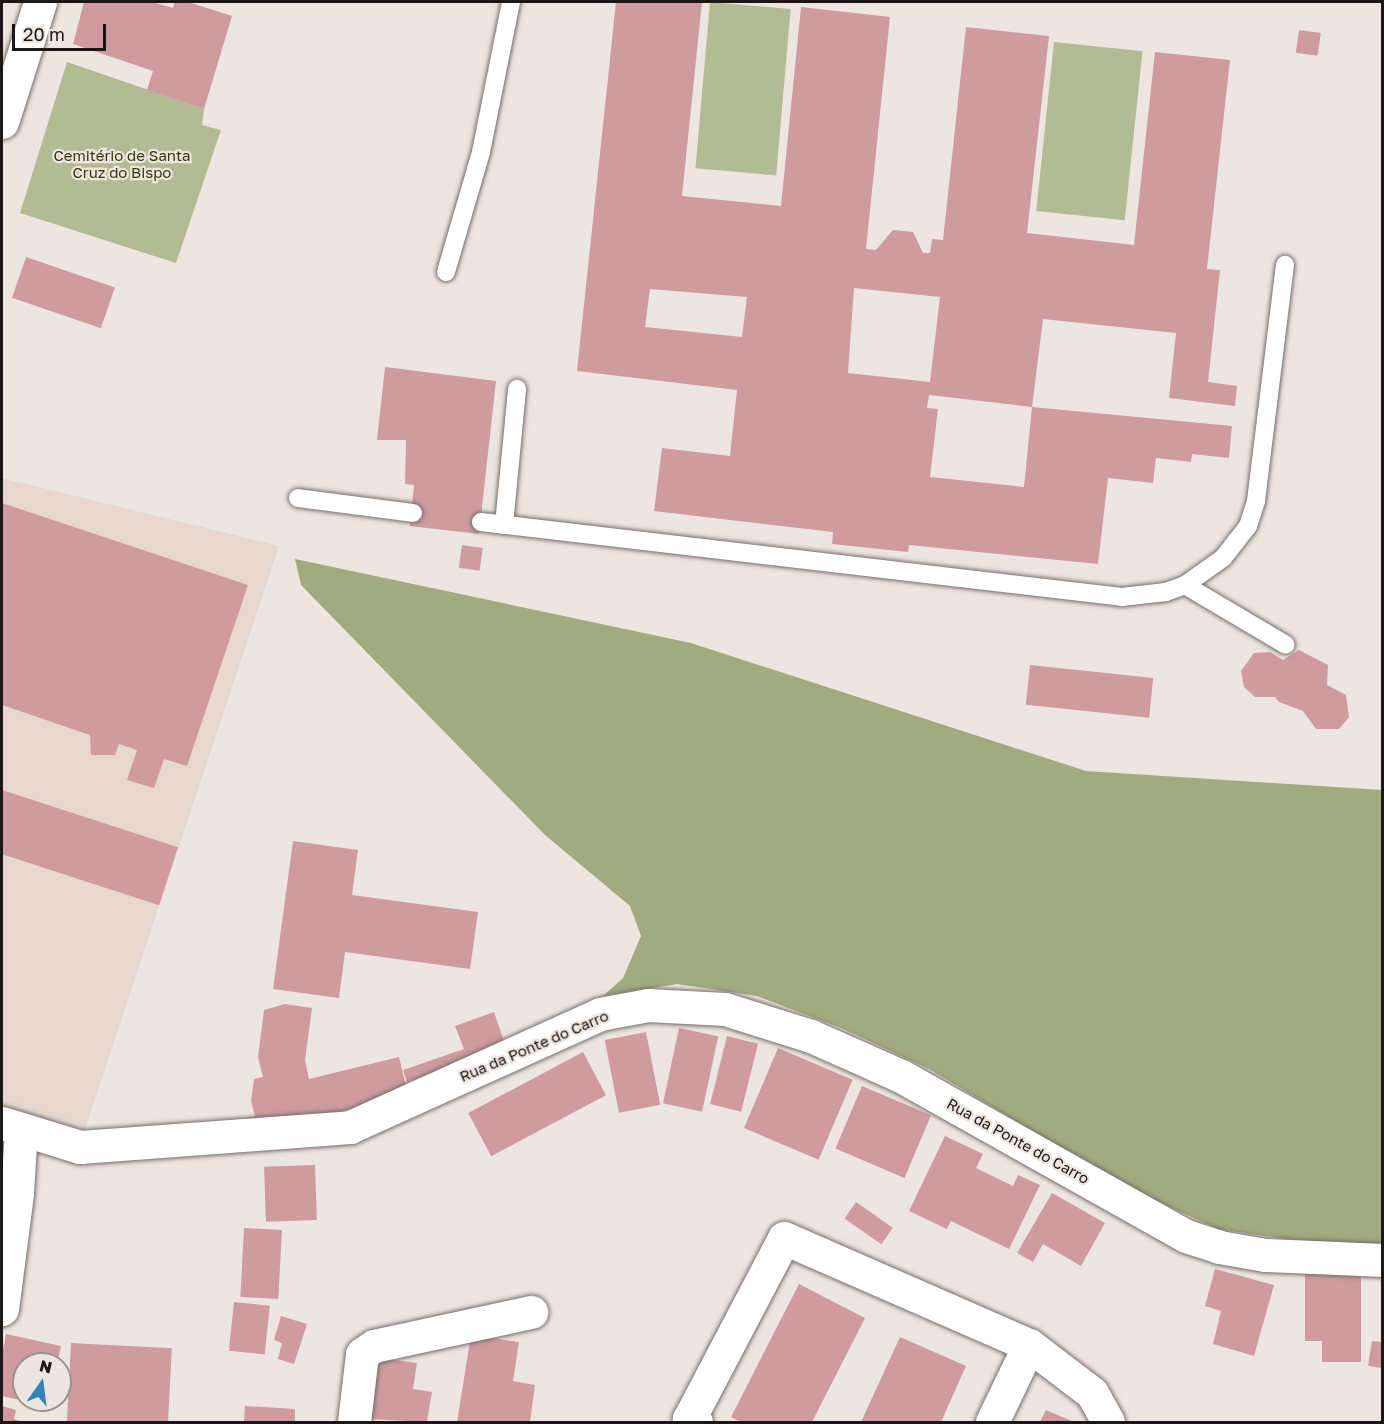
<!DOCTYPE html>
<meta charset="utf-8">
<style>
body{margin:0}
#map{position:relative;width:1384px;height:1424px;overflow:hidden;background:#ede5e0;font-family:"Golos Text",sans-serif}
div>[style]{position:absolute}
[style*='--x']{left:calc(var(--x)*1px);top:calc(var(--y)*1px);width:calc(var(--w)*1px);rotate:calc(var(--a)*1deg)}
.built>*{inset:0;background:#e7d7cf}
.green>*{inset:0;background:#b3bb94;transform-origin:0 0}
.forest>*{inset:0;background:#a2ab7f}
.building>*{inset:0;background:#cf9b9e;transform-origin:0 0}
.roads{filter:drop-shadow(0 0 2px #756e6a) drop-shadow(0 0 2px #756e6a)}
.lane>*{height:18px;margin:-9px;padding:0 9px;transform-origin:9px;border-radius:9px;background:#fff}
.street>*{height:33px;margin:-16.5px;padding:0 16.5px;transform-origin:16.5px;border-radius:16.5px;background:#fff}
.secondary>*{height:33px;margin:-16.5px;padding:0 16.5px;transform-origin:16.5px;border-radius:16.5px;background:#fff}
span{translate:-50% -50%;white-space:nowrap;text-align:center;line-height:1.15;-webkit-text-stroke:4.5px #ede5e0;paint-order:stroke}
.park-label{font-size:15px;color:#333a03}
.street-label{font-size:15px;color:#1a1716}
.frame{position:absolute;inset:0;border:3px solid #1a1716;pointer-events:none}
.north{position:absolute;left:12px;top:1352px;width:60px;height:60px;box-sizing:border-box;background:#ede5e0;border:2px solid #99938f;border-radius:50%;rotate:14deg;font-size:16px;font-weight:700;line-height:24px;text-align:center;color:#1a1716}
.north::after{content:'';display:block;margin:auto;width:21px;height:27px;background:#3284b5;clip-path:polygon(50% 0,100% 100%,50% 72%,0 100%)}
.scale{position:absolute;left:12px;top:24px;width:94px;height:27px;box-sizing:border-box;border:3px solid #1a1716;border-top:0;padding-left:8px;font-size:18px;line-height:21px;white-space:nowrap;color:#1a1716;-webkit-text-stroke:4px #ede5e0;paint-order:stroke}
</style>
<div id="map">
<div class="built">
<div style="clip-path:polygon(2px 478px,279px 546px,82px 1138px,2px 1111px)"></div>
</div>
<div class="green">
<div style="left:710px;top:2px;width:81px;height:167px;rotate:5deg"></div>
<div style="left:1054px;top:42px;width:89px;height:170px;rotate:6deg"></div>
<div style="clip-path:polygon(67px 62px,204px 109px,202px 125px,221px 130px,176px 263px,20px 213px)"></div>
</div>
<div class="forest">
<div style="clip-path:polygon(295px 559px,691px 643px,1086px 771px,1382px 790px,1382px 1246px,1320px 1244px,1218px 1229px,1128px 1188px,929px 1069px,841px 1028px,757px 996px,677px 984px,603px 996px,623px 978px,641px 936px,630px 906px,545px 835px,301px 585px)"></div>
</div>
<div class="building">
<div style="clip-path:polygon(84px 2px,152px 2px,173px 8px,175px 2px,188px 2px,232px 16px,204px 109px,147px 90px,153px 71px,73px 44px)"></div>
<div style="clip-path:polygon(evenodd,616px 2px,702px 2px,682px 196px,781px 206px,801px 7px,890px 17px,866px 249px,876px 250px,893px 230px,913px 232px,923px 253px,930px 253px,932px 239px,943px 240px,966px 27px,1049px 36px,1027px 233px,1134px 245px,1155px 52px,1230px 60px,1207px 269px,1220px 270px,1208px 382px,1237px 386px,1235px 406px,1169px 398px,1176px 333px,1043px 319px,1032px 407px,929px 395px,927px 408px,938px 409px,930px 477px,1024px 487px,1032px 407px,1232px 426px,1229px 458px,1192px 454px,1191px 462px,1156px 458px,1153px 483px,1108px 478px,1098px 564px,909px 545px,908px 552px,832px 544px,833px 532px,654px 511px,662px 448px,730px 456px,737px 390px,577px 371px,616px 2px,854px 288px,940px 297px,930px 382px,848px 373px,854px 288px,616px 2px,650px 289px,747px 297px,742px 337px,645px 327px,650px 289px)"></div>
<div style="left:1299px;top:30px;width:22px;height:23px;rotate:8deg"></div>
<div style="left:26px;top:257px;width:94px;height:43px;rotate:19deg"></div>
<div style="clip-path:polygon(385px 367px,496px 381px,479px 534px,410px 526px,414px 485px,405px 484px,406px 440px,377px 440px)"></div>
<div style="clip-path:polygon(2px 503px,248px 585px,187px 766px,164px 759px,154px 788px,127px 780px,137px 750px,119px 744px,115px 755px,91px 755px,90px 735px,2px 705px)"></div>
<div style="left:462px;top:545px;width:21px;height:23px;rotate:8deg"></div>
<div style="clip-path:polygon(1299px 650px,1328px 665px,1327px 685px,1346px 695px,1349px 717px,1339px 729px,1316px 729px,1303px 711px,1279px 702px,1275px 697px,1255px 697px,1244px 687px,1241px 671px,1254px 653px,1270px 652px,1283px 660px)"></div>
<div style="left:1030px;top:665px;width:124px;height:40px;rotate:6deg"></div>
<div style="left:2px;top:790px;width:185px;height:61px;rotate:18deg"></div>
<div style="clip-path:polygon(293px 841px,358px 850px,352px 895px,478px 912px,470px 969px,345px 952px,339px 998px,273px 989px)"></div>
<div style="clip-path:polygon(285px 1004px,312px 1008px,305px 1060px,309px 1079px,399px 1057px,408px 1095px,288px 1125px,244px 1119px,255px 1116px,251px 1101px,254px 1079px,263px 1077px,258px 1057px,264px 1010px)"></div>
<div style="clip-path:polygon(494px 1012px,506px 1047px,407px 1082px,403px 1070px,464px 1049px,455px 1026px)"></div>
<div style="left:679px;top:1028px;width:40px;height:77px;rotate:12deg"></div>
<div style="left:646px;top:1032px;width:74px;height:42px;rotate:79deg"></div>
<div style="left:727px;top:1036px;width:32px;height:70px;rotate:14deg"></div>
<div style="left:778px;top:1048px;width:81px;height:87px;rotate:23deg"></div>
<div style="left:583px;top:1052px;width:49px;height:130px;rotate:62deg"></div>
<div style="left:862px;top:1086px;width:75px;height:68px;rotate:23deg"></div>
<div style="clip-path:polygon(945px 1136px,983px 1154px,976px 1168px,1013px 1186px,1018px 1175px,1040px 1185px,1009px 1249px,951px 1221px,947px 1229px,909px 1211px)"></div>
<div style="left:315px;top:1165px;width:55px;height:51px;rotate:88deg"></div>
<div style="clip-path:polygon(1052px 1193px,1105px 1223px,1081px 1266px,1043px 1244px,1033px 1262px,1017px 1253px)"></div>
<div style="left:856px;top:1202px;width:45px;height:20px;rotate:35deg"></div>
<div style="left:244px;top:1228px;width:38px;height:69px;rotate:3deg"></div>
<div style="clip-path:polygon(1305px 1268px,1361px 1268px,1361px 1362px,1322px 1362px,1322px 1341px,1305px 1341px)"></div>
<div style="clip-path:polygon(1215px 1269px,1274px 1285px,1254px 1356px,1213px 1344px,1221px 1311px,1205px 1306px)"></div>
<div style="clip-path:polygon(799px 1284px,865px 1318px,812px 1422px,741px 1422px,731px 1417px)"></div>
<div style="left:234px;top:1302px;width:36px;height:49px;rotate:6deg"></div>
<div style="clip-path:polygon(281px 1316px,307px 1324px,294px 1364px,278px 1359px,282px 1343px,274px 1340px)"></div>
<div style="clip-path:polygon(6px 1334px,61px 1346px,57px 1364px,24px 1364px,24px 1400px,49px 1400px,47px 1406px,2px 1396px,2px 1355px)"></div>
<div style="clip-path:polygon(471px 1335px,519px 1342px,513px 1381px,535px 1385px,530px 1422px,457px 1422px)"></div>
<div style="clip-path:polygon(900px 1337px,966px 1366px,941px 1422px,861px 1422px)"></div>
<div style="clip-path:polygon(1372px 1341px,1382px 1342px,1382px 1368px,1368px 1366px)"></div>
<div style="left:71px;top:1343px;width:101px;height:79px;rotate:3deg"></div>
<div style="clip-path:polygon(379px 1358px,417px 1363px,413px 1389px,432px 1392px,427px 1422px,370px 1419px)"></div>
<div style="clip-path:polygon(2px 1406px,16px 1410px,14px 1419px,22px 1422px,2px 1422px)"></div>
<div style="clip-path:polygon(245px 1406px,295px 1409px,295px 1422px,244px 1422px)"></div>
<div style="clip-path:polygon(1046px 1410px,1074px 1422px,1040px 1422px)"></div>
</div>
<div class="roads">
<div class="lane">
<div style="--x:446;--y:272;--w:125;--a:-73.7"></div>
<div style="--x:481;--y:152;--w:153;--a:-78.7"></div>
<div style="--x:298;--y:498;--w:116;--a:7.4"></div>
<div style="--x:481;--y:522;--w:645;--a:6.67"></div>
<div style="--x:1122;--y:597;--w:44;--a:-6.5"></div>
<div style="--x:1166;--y:592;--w:20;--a:-20"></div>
<div style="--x:1185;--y:585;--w:47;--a:-35.4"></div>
<div style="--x:1223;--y:558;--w:41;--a:-52"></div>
<div style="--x:1248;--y:526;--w:26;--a:-72"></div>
<div style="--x:1256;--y:501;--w:238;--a:-83"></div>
<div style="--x:504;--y:525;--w:137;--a:-84.5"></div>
<div style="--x:1185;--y:585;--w:117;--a:30.7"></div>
</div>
<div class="street">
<div style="--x:2;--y:1123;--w:82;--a:17.1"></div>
<div style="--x:80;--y:1147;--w:271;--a:-4.2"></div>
<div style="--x:350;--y:1127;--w:274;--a:-24.3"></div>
<div style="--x:600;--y:1014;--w:49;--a:-10.6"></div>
<div style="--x:648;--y:1005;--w:77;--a:3"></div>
<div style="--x:725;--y:1009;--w:90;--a:17.4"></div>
<div style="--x:811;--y:1036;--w:98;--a:24"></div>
<div style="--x:901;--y:1076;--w:327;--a:29.3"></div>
<div style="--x:1186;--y:1236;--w:35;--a:18"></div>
<div style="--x:1219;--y:1247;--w:47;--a:9.9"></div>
<div style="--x:1265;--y:1255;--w:117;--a:2.4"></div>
<div style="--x:2;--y:1309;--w:117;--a:-82.6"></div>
<div style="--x:17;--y:1193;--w:63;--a:-86.4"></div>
<div style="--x:354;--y:1422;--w:68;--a:-83.3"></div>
<div style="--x:362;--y:1354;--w:14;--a:-34"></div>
<div style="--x:374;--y:1346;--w:161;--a:-12.2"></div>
<div style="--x:696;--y:1422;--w:8;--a:-157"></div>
<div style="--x:689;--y:1419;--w:204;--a:-62.3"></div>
<div style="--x:784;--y:1238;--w:267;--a:23.6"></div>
<div style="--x:1029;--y:1345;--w:79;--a:37.3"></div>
<div style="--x:1092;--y:1393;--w:33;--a:61"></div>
<div style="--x:992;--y:1422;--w:85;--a:-64.3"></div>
</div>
<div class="secondary">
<div style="--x:2;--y:122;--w:126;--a:-72.4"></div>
</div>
</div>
<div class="park-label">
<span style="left:122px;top:164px">Cemitério de Santa<br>Cruz do Bispo</span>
</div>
<div class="street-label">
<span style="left:534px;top:1046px;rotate:-23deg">Rua da Ponte do Carro</span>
<span style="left:1018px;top:1141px;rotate:29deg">Rua da Ponte do Carro</span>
</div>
<div class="frame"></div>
<div class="north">N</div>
<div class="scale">20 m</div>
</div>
